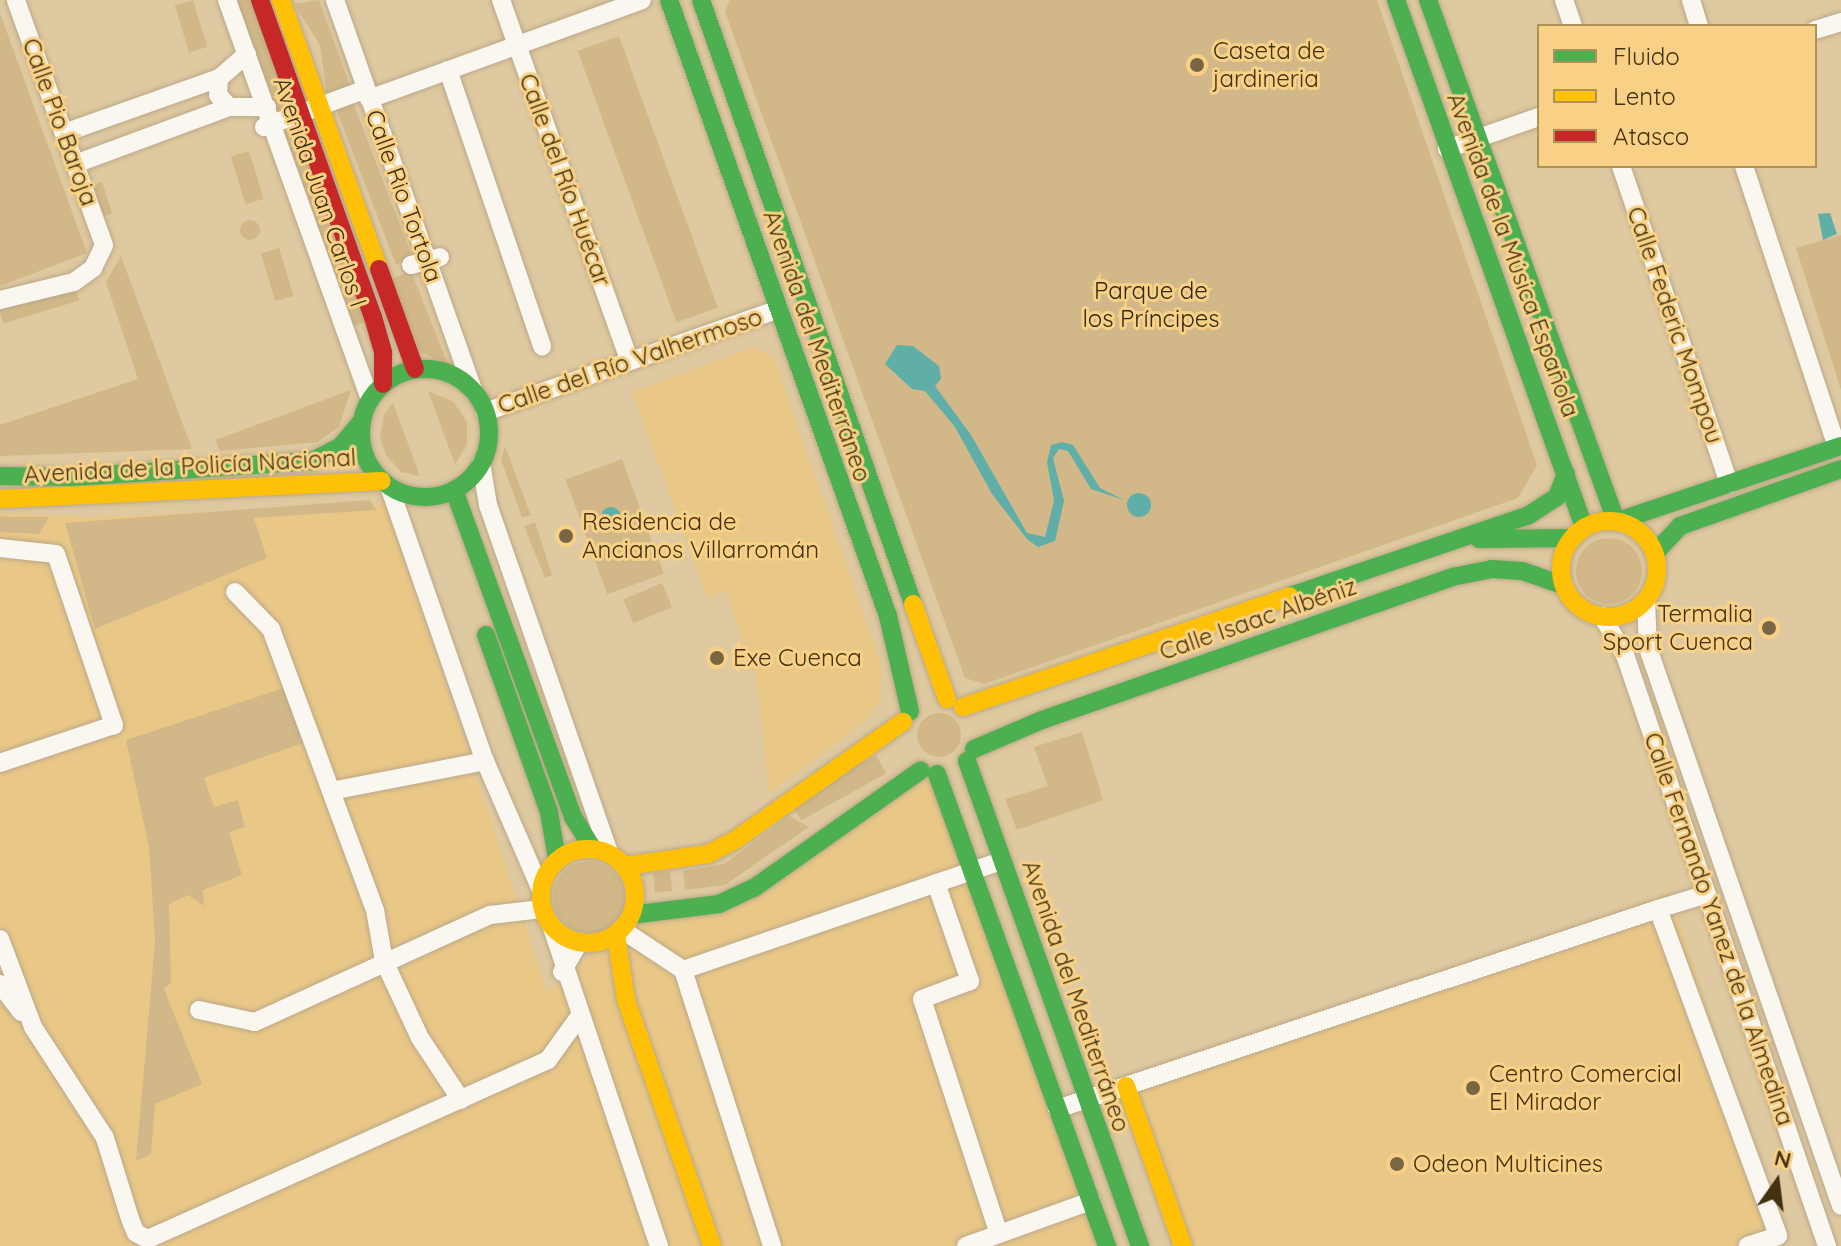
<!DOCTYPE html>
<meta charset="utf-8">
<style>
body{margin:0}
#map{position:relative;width:1841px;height:1246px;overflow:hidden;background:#dfc9a0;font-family:Quicksand,sans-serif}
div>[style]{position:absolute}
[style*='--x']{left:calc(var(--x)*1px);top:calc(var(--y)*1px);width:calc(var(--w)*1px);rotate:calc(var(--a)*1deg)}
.built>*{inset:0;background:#e9c787}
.green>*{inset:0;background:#d2b888;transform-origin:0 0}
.round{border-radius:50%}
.water>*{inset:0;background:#60aea8}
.roads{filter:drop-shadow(0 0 2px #baa888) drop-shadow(0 0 2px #baa888)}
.street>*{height:18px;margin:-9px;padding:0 9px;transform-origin:9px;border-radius:9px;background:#faf7f1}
.fast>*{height:18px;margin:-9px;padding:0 9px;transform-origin:9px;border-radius:9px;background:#4caf50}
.fast>.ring{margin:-9px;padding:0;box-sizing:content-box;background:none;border:18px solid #4caf50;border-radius:50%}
.slow>*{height:18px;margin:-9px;padding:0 9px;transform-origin:9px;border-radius:9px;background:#ffc107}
.slow>.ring{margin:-9px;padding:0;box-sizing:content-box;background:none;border:18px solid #ffc107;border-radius:50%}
.jam>*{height:18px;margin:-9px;padding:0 9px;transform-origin:9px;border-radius:9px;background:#c62828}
.dots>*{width:22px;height:22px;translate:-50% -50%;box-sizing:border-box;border:4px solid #f9d186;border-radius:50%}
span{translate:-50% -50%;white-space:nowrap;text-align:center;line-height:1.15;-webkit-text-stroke:6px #f9d186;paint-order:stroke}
.poi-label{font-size:24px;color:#423212}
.left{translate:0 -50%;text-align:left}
.right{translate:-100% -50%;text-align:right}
.street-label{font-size:24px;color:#423212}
.park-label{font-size:24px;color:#312817}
.legend{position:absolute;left:1537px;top:24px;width:280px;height:144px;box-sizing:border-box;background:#f9d186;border:2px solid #b09158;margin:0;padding:10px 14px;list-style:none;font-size:24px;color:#423212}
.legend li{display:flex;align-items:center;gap:16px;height:40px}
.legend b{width:40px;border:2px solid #b09158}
.north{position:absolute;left:1737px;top:1142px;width:80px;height:80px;-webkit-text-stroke:6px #f9d186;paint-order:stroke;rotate:14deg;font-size:22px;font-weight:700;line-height:32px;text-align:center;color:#423212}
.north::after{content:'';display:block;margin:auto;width:28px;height:36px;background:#423212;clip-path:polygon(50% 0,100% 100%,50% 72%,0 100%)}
</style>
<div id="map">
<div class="built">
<div style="clip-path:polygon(754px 347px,773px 357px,882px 667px,879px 703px,867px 719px,769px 794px,757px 681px,725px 591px,707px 598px,632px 392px)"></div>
<div style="clip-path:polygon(386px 504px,547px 992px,621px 929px,711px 906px,932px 773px,1107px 1246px,0 1246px,0 513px,93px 517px)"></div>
<div style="clip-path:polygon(1671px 892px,1778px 1236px,1749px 1246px,1183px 1246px,1126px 1086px)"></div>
</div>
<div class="green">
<div style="left:193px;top:0;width:49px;height:19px;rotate:73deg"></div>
<div style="clip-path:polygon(233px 0,254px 0,296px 111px,276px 119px)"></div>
<div style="clip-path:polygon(319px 0,352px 91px,327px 96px,320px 45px,294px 4px)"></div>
<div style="clip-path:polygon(730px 0,1377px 0,1537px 465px,1518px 498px,984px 684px,965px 678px,725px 12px)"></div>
<div style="clip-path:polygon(0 13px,87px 253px,0 286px)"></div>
<div style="left:619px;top:36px;width:289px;height:44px;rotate:70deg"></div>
<div style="left:352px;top:100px;width:169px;height:18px;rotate:69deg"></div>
<div style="left:296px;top:128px;width:206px;height:16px;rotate:70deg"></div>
<div style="left:249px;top:151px;width:50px;height:19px;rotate:73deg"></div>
<div style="left:102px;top:182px;width:33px;height:9px;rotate:72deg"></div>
<div class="round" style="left:240px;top:220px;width:20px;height:20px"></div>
<div style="clip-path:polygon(1841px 235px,1841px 390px,1796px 248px)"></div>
<div style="left:279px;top:248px;width:50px;height:19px;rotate:73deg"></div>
<div style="clip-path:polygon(121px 256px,192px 449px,0 456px,0 425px,138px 379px,106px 282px)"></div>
<div style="clip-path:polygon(411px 271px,448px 364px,418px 351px,389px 280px)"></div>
<div style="left:75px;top:287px;width:14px;height:79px;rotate:73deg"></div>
<div style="clip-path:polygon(351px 390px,339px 427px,318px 442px,220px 451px,215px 440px)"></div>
<div style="clip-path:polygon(428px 391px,454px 402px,467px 422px,467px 445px,455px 464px)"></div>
<div style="clip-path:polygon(393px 403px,420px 476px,401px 472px,386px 455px,380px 438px,384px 415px)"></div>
<div style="clip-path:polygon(505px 446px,531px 516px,522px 517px,501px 460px)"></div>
<div style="left:622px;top:459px;width:122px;height:60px;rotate:70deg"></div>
<div style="clip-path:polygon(370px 500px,376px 510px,254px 518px,267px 558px,95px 629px,65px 523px)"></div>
<div style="clip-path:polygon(0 516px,9px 517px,49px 517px,39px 534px,0 532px)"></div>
<div style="clip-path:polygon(535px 522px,552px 575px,545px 578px,524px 526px)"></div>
<div class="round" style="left:1576px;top:538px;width:66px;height:66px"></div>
<div style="left:662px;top:583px;width:26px;height:42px;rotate:67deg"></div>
<div style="clip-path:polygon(287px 687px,303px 743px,204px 778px,214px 807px,238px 800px,245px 827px,229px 832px,242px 875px,203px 890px,204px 906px,188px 895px,169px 904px,171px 982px,164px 989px,202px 1084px,155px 1104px,151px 1154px,136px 1161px,155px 942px,149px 847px,126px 740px)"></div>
<div class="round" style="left:917px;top:713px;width:44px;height:44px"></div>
<div style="clip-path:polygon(1082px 732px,1103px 800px,1017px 830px,1005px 799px,1048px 786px,1034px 747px)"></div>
<div style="left:876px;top:755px;width:21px;height:97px;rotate:61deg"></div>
<div style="clip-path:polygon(789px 816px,809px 827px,725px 885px,685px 890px,683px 871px,724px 864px)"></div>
<div class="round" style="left:553px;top:861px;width:72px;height:72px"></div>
<div style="left:670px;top:871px;width:20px;height:17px;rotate:84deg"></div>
</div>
<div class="water">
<div style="clip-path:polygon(1830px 213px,1837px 234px,1823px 240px,1818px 214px)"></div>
<div style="clip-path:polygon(897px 345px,913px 346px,939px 366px,941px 379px,935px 386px,971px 435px,1027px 533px,1045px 537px,1054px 501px,1047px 462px,1051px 445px,1062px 442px,1073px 445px,1100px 488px,1124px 500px,1091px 489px,1068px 451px,1059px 449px,1053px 458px,1064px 501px,1055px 541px,1038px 547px,1027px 539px,992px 494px,955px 427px,925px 391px,912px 389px,885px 364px)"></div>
<div class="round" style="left:1127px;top:493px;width:24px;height:24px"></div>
<div class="round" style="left:601px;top:507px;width:20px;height:20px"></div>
</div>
<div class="roads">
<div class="street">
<div style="--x:227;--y:0;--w:424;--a:70.3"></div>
<div style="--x:335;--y:0;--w:416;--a:70.5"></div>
<div style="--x:501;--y:0;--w:381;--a:70.4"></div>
<div style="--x:1564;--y:0;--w:28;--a:71"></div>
<div style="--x:1691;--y:0;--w:27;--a:73"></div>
<div style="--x:1815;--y:30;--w:27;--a:-17"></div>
<div style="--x:247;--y:54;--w:37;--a:139"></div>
<div style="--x:219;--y:78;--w:17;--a:93"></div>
<div style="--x:218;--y:95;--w:16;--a:47"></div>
<div style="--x:229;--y:107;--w:38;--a:0"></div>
<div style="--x:448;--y:70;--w:292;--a:71.2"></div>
<div style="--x:369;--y:99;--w:290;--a:-19.9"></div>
<div style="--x:264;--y:127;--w:109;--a:-20.4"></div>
<div style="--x:64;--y:133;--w:164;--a:-19.5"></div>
<div style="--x:1447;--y:149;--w:97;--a:-19.2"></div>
<div style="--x:75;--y:164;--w:164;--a:-20.3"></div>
<div style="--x:1621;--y:166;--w:336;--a:71.2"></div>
<div style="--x:1744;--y:166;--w:296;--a:71.7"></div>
<div style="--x:411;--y:265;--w:30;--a:-15"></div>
<div style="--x:0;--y:300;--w:76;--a:-13.7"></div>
<div style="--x:74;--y:282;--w:24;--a:-36"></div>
<div style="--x:93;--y:268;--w:25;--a:-64"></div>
<div style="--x:104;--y:245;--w:260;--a:-109.8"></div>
<div style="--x:485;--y:412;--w:308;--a:-19.3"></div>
<div style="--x:481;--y:463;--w:43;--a:80.5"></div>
<div style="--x:488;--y:505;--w:368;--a:70.8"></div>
<div style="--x:389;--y:486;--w:291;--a:70.8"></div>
<div style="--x:485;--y:761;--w:141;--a:66.5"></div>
<div style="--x:0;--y:548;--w:56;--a:6.1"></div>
<div style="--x:56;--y:554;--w:181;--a:71.3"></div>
<div style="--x:114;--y:725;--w:120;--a:161.6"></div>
<div style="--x:235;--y:592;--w:52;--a:45.8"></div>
<div style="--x:271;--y:629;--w:300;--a:69.7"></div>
<div style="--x:375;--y:910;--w:52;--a:80"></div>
<div style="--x:384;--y:961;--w:85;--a:64.9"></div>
<div style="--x:420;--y:1038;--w:74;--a:56.5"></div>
<div style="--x:1646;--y:600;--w:48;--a:87.6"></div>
<div style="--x:1648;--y:648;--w:590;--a:70.92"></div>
<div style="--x:1602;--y:616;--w:45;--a:59.5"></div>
<div style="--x:1625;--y:655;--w:625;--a:71.13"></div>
<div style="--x:331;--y:791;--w:157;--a:-11"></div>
<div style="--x:936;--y:883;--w:104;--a:70.9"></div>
<div style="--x:970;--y:981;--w:51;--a:159.4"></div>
<div style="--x:922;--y:999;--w:247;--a:71.9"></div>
<div style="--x:1658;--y:909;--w:51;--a:-17"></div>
<div style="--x:551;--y:925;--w:339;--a:71.4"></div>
<div style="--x:621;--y:929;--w:74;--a:33.5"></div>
<div style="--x:683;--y:970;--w:337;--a:-18.9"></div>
<div style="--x:0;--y:939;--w:94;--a:69.4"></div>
<div style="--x:33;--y:1027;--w:132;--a:57"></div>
<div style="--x:105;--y:1138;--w:85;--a:72.8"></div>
<div style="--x:130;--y:1219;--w:15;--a:67"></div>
<div style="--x:136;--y:1233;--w:13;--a:27"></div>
<div style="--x:148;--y:1239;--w:438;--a:-24.1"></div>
<div style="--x:548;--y:1060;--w:53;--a:-54.2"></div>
<div style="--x:683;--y:970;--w:290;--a:72.1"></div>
<div style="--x:562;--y:972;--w:34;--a:-60"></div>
<div style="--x:0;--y:984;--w:35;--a:53"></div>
<div style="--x:199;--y:1010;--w:57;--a:12.1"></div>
<div style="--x:255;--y:1022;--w:258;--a:-24.5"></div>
<div style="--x:490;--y:915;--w:52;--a:-6.6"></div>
<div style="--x:1057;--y:1109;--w:633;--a:-18.41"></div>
<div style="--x:1658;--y:909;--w:348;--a:69.8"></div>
<div style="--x:1778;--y:1236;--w:32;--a:162"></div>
<div style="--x:966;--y:1246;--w:133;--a:-19.8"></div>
</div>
<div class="fast">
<div style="--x:669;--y:0;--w:654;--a:70.43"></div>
<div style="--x:888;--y:616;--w:98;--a:77"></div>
<div style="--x:701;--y:0;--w:640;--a:70.66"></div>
<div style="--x:1396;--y:0;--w:560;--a:70.37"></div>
<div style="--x:1428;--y:0;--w:554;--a:70.16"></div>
<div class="ring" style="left:361px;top:369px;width:110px;height:110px"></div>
<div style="--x:0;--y:476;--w:73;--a:0.8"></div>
<div style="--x:73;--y:477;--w:240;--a:-3.8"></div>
<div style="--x:312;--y:461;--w:31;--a:-27"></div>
<div style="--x:340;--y:447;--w:34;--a:-50"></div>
<div style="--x:454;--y:490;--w:348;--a:70"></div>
<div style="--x:573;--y:817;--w:36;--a:58"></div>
<div style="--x:1618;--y:521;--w:235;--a:-18.6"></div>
<div style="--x:1479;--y:539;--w:92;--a:-0.6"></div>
<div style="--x:1655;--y:553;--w:37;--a:-47"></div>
<div style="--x:1680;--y:526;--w:171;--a:-19.5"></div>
<div style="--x:1290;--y:596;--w:252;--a:-18.7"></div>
<div style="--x:1529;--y:515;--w:33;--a:-33"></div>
<div style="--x:1557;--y:497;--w:25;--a:-69"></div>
<div style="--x:486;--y:635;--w:188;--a:70.4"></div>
<div style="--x:549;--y:812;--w:48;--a:80.3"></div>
<div style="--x:974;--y:749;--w:74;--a:-23.1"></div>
<div style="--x:1042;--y:720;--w:434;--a:-19.2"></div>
<div style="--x:1452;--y:577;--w:41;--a:-11.3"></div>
<div style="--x:1492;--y:569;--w:30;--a:4"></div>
<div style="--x:1522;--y:571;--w:43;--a:18.9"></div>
<div style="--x:967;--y:761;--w:515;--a:70.37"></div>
<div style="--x:937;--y:774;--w:502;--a:70.19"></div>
<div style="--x:631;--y:915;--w:89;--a:-7.1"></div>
<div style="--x:719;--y:904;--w:38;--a:-25"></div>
<div style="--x:754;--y:888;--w:204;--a:-35.2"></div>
</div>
<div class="slow">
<div style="--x:281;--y:0;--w:286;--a:70"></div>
<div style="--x:0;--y:499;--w:382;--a:-2.7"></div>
<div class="ring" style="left:1561px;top:521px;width:78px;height:78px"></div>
<div style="--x:913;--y:604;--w:101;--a:70.3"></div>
<div style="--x:963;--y:707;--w:345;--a:-18.7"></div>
<div class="ring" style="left:541px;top:849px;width:76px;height:76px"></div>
<div style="--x:626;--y:866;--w:83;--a:-8.3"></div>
<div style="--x:708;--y:854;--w:29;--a:-27"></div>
<div style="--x:734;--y:841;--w:207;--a:-35.2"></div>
<div style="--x:616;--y:934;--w:67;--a:81.4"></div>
<div style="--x:626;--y:1000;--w:261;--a:70.7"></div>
<div style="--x:1126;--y:1086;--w:170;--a:70.4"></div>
</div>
<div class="jam">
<div style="--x:260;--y:0;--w:337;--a:70.4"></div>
<div style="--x:373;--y:317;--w:37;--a:74"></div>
<div style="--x:383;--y:353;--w:31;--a:90"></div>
<div style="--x:379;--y:269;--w:106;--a:70.2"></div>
</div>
</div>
<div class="dots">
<div style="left:1197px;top:65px;background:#796744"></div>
<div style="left:566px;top:536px;background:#796744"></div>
<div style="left:1769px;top:628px;background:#796744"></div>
<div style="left:717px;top:658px;background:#796744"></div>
<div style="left:1473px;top:1088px;background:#796744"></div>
<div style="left:1397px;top:1164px;background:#796744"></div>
</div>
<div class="poi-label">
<span class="left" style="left:1213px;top:65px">Caseta de<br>jardineria</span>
<span class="left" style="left:582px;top:536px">Residencia de<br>Ancianos Villarromán</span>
<span class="right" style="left:1753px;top:628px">Termalia<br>Sport Cuenca</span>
<span class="left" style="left:733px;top:658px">Exe Cuenca</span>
<span class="left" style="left:1489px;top:1088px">Centro Comercial<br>El Mirador</span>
<span class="left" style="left:1413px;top:1164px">Odeon Multicines</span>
</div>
<div class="street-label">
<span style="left:60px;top:122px;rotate:70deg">Calle Pio Baroja</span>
<span style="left:565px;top:180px;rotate:70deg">Calle del Río Huécar</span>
<span style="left:320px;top:192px;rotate:71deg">Avenida Juan Carlos I</span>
<span style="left:404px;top:196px;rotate:70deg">Calle Rio Tortola</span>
<span style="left:1513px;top:255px;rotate:70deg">Avenida de la Música Española</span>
<span style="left:1675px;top:325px;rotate:71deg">Calle Federic Mompou</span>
<span style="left:817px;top:346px;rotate:71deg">Avenida del Mediterráneo</span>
<span style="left:630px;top:361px;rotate:-19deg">Calle del Río Valhermoso</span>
<span style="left:190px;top:466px;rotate:-3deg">Avenida de la Policía Nacional</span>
<span style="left:1258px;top:619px;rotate:-19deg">Calle Isaac Albéniz</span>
<span style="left:1719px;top:929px;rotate:71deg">Calle Fernando Yanez de la Almedina</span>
<span style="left:1076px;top:996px;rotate:71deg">Avenida del Mediterráneo</span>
</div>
<div class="park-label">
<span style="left:1151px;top:305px">Parque de<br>los Príncipes</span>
</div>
<ul class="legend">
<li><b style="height:10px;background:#4caf50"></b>Fluido</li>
<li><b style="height:10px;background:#ffc107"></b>Lento</li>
<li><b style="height:10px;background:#c62828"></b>Atasco</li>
</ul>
<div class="north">N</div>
</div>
